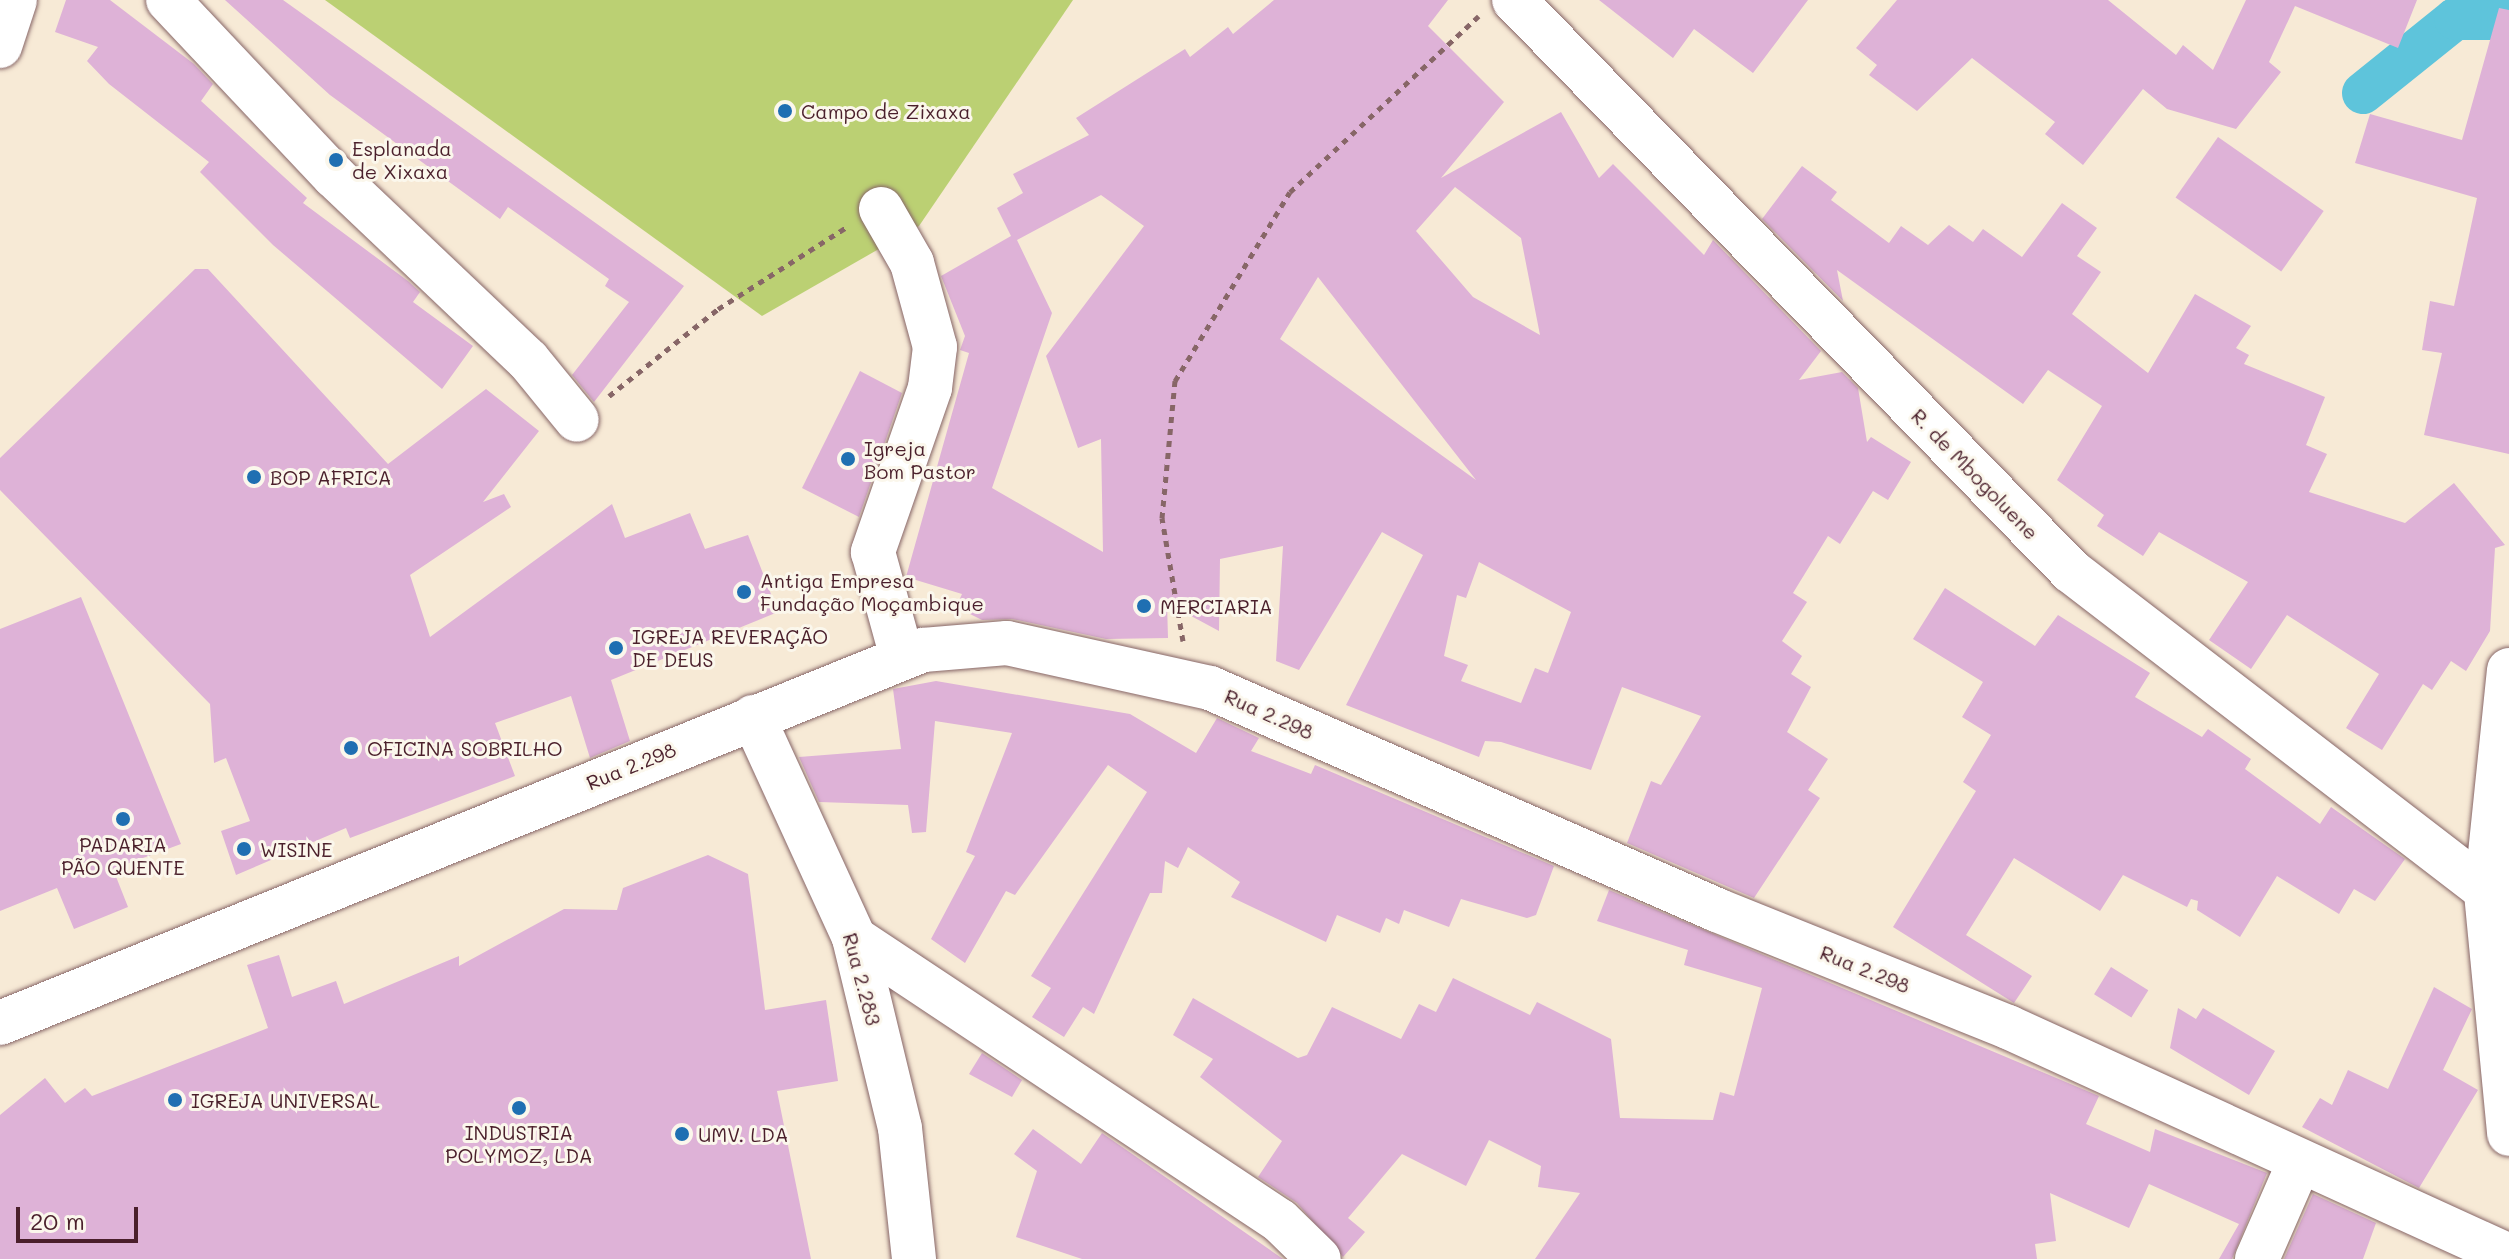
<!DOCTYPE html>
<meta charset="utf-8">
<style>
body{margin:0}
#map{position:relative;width:2509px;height:1259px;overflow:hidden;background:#f7ead6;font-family:Mali,sans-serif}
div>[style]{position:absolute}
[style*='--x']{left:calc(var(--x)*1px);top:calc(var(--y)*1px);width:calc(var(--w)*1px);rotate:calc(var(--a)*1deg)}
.green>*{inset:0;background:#bbd073}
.canal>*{height:42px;margin:-21px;padding:0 21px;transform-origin:21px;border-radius:21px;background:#5ec4db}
.building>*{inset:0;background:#deb2d7;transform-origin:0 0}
.path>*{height:5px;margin-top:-2.5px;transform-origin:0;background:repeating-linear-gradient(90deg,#876667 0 6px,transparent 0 12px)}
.roads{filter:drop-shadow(0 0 2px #876667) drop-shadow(0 0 2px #876667)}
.minor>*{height:44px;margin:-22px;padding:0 22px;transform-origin:22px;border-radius:22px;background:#fff}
.dots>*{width:22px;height:22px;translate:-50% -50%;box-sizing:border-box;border:4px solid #fbf7ec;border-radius:50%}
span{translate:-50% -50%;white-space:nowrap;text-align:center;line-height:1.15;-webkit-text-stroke:6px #fbf7ec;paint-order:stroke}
.poi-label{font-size:20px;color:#4a1f2b}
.left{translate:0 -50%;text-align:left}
.street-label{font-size:20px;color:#4a1f2b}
.scale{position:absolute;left:16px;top:1207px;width:122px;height:36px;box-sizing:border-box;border:4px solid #4a1f2b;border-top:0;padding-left:10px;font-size:24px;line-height:28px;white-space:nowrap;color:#4a1f2b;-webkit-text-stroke:6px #fbf7ec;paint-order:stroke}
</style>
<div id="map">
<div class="green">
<div style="clip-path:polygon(325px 0,1073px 0,919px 226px,762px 316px)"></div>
</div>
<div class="canal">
<div style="--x:2363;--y:93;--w:118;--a:-38.8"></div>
<div style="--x:2455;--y:19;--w:54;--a:0"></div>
</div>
<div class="building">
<div style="clip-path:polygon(66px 0,110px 0,194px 64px,213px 84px,201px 101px,307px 198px,303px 203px,408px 281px,420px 292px,413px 302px,473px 346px,442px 389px,273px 245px,200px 172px,209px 162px,109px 84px,87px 61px,98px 47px,55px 32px)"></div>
<div style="clip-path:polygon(225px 0,283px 0,684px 286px,594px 402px,572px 375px,629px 302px,605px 286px,609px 279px,508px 207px,500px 219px,330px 95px)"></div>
<div style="clip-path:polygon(evenodd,1274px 0,1448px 0,1428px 26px,1504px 102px,1441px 178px,1561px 112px,1599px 178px,1613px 164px,1704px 255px,1713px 240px,1821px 351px,1799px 380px,1842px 372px,1858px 388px,1867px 442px,1871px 437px,1911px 462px,1888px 500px,1873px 491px,1840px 544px,1828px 536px,1793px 593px,1807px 602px,1782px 641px,1802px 656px,1791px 674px,1811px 687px,1787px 732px,1828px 759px,1808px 790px,1820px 798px,1754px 898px,1627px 843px,1651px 781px,1661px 785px,1701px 716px,1622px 687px,1591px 770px,1501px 742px,1485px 741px,1479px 757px,1346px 705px,1423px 555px,1382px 532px,1299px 670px,1276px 661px,1283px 546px,1220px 559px,1219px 631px,1167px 603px,1168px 638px,1106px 639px,1012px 619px,982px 620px,956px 607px,962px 594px,906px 577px,969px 353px,960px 350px,965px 336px,941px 276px,1011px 236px,997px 208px,1023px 193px,1013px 174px,1089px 135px,1076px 118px,1185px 49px,1190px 57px,1228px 27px,1233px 34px,1274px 0,1455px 187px,1521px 238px,1540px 335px,1473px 297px,1416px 231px,1455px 187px,1274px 0,1101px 195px,1144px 226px,1046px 356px,1078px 448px,1101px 439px,1103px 552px,992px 488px,1052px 313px,1017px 240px,1101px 195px,1274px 0,1318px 277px,1476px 480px,1280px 339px,1318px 277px,1274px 0,1479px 562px,1571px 612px,1548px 673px,1535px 668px,1521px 703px,1461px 681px,1468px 665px,1444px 656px,1457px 595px,1466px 598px,1479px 562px)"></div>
<div style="clip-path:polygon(1599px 0,1808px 0,1753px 73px,1694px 29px,1673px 58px)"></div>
<div style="clip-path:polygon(1897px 0,2108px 0,2176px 55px,2183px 45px,2213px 70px,2246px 0,2417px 0,2398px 48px,2295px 6px,2269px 62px,2281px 72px,2236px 129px,2167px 109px,2143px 89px,2083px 165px,2045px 134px,2055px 122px,1972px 58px,1917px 111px,1869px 75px,1877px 65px,1856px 48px)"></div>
<div style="clip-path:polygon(2499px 8px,2509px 10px,2509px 454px,2424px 435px,2442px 353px,2422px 350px,2430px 301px,2454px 306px,2477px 198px,2355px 163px,2370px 114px,2462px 140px)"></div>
<div style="left:2218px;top:137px;width:129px;height:74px;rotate:35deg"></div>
<div style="clip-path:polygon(1802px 166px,1837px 192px,1831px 200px,1889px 243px,1901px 226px,1928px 245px,1949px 225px,1973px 242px,1983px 229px,2022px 257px,2062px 203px,2097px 228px,2077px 256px,2101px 272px,2072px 314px,2148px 373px,2195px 294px,2251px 326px,2236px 348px,2249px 355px,2244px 364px,2325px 397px,2306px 445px,2327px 454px,2309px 492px,2405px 523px,2454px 483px,2505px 545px,2495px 548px,2490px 631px,2466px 671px,2451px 661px,2432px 690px,2423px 684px,2382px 750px,2346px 728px,2379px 674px,2287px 615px,2251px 669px,2209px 640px,2248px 582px,2159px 532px,2143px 556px,2097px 526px,2104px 515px,2057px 480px,2102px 406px,2048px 370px,2023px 404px,1837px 270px,1843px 301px,1762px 219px)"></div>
<div style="clip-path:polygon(195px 269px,208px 269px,388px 464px,486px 389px,539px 431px,483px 502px,504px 494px,511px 507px,410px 575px,430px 637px,612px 504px,625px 538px,690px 513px,705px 549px,748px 535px,778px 612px,611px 680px,630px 741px,590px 758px,571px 696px,495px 723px,515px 776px,350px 838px,346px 828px,236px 875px,221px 831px,250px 821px,226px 758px,214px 763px,210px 704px,0 490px,0 458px)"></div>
<div style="clip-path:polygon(860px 371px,902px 393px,859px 517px,802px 488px)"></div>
<div style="clip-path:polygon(1945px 588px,2035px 646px,2058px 615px,2150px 673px,2135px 697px,2202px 737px,2208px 729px,2251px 759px,2245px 769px,2320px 824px,2331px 807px,2405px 859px,2375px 901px,2354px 889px,2339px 914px,2277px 876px,2240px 937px,2197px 910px,2198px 901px,2191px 899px,2187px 907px,2123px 875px,2100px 911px,2014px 858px,1966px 935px,2032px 976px,2014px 1003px,1893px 927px,1976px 791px,1963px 782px,1991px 735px,1962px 717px,1983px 682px,1913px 639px)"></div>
<div style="clip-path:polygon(81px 597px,181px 844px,113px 869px,128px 907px,74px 929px,57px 888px,0 911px,0 629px)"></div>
<div style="clip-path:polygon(936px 681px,1130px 714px,1196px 753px,1217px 718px,1259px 738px,1251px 751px,1311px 774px,1315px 765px,1554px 866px,1536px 915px,1527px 918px,1461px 899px,1449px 927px,1404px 910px,1399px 924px,1386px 918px,1380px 933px,1337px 915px,1326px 942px,1231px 897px,1240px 882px,1188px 847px,1178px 868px,1165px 861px,1162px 893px,1150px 893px,1094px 1014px,1083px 1007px,1064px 1037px,1032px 1017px,1051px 988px,1031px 976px,1147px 792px,1108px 765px,1015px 895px,1006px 891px,965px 963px,931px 939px,975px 856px,966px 852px,1012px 733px,935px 721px,926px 832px,912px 833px,908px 805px,819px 802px,799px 757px,901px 749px,893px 689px)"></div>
<div style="clip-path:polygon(708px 855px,748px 874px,765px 1010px,826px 1000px,838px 1081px,777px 1091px,811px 1259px,0 1259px,0 1115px,45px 1078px,65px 1103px,85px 1088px,92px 1096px,268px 1028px,247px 965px,279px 955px,292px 997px,336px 981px,344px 1004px,459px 956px,459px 966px,564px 909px,617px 910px,623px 888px)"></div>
<div style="clip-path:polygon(1609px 890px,2099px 1096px,2086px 1124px,2150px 1152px,2155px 1129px,2267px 1173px,2232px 1259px,2219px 1259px,2239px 1224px,2149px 1184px,2129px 1228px,2050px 1193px,2056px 1241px,2035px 1244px,2037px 1259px,1535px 1259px,1580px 1193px,1538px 1187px,1541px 1166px,1489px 1140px,1466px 1186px,1402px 1154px,1348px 1218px,1365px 1232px,1343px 1257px,1297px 1203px,1258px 1177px,1282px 1141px,1200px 1077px,1213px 1059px,1173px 1035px,1193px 998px,1298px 1058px,1307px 1055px,1332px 1007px,1401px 1039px,1419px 1004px,1436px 1012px,1453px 978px,1530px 1015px,1537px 1002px,1611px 1039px,1620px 1118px,1713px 1120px,1720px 1092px,1734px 1096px,1762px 988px,1684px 965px,1688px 950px,1597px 921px)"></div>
<div style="left:2111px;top:967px;width:44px;height:32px;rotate:32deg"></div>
<div style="clip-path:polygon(2434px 987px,2472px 1009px,2443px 1070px,2478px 1090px,2419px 1188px,2302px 1127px,2320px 1098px,2332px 1105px,2348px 1070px,2388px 1089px)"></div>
<div style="clip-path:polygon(2178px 1008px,2196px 1019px,2203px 1008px,2275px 1051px,2249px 1095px,2170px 1048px)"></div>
<div style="clip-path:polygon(982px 1053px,1022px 1080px,1012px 1097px,969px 1074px)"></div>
<div style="clip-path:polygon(1033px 1129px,1081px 1164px,1102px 1133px,1283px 1259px,1082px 1259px,1016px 1237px,1037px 1171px,1014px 1154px)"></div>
<div style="clip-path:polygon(2313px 1194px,2376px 1223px,2363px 1259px,2284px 1259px)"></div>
</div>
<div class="path">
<div style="--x:609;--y:396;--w:139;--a:-38.6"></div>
<div style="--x:718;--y:309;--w:151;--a:-32.5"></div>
<div style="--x:1183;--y:641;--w:125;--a:-99.7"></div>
<div style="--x:1162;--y:518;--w:138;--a:-84.6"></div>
<div style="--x:1175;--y:381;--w:221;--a:-58.7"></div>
<div style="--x:1290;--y:192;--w:258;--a:-43"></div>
</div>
<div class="roads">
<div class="minor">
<div style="--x:168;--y:0;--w:242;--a:46.7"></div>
<div style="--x:334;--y:176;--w:267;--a:43.5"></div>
<div style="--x:528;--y:360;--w:77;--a:50.8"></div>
<div style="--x:1514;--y:0;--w:798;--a:45.71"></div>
<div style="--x:2071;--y:571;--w:553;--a:37.57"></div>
<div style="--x:0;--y:46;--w:48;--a:-71.9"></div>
<div style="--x:881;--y:209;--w:62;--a:60.1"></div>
<div style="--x:912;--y:263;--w:87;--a:74.7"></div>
<div style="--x:935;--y:347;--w:41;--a:97"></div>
<div style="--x:930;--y:388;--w:174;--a:109.2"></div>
<div style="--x:873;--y:552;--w:109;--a:74.6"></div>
<div style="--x:2509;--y:670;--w:224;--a:95.9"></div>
<div style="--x:2486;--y:893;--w:242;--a:84.5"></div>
<div style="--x:753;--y:717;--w:243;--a:65.4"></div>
<div style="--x:854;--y:938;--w:195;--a:76.4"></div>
<div style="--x:900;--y:1128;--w:132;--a:83.9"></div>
<div style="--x:854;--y:938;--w:511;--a:33.6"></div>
<div style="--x:1280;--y:1221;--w:54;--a:44.3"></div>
<div style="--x:0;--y:1023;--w:996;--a:-22"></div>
<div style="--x:923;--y:650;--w:84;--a:-4.8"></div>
<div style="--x:1007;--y:643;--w:208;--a:12.5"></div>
<div style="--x:1210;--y:688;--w:553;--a:23.65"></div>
<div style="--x:1717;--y:910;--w:314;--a:21.9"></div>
<div style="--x:2008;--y:1027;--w:551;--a:24.56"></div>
<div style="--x:2257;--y:1259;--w:105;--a:-66.4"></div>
</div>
</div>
<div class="dots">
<div style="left:785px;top:111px;background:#1f6fb2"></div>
<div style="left:336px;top:160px;background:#1f6fb2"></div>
<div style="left:848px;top:459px;background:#1f6fb2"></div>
<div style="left:254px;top:477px;background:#1f6fb2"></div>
<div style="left:744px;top:592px;background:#1f6fb2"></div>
<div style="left:1144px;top:606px;background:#1f6fb2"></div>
<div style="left:616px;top:648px;background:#1f6fb2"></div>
<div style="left:351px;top:748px;background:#1f6fb2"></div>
<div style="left:123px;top:819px;background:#1f6fb2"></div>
<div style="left:244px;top:849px;background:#1f6fb2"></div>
<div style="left:175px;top:1100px;background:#1f6fb2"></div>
<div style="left:519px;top:1108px;background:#1f6fb2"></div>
<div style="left:682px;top:1134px;background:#1f6fb2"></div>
</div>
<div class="poi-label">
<span class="left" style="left:801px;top:111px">Campo de Zixaxa</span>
<span class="left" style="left:352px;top:160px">Esplanada<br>de Xixaxa</span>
<span class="left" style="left:864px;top:460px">Igreja<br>Bom Pastor</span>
<span class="left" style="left:270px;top:477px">BOP AFRICA</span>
<span class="left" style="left:760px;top:592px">Antiga Empresa<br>Fundação Moçambique</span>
<span class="left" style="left:1160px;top:606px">MERCIARIA</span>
<span class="left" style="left:632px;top:648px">IGREJA REVERAÇÃO<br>DE DEUS</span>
<span class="left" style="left:367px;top:748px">OFICINA SOBRILHO</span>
<span style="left:123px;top:856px">PADARIA<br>PÃO QUENTE</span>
<span class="left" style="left:260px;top:849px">WISINE</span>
<span class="left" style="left:191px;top:1100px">IGREJA UNIVERSAL</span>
<span style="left:519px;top:1144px">INDUSTRIA<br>POLYMOZ, LDA</span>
<span class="left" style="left:698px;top:1134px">UMV. LDA</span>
</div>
<div class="street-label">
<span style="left:1975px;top:474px;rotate:46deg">R. de Mbogoluene</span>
<span style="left:1269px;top:714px;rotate:24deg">Rua 2.298</span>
<span style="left:631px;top:766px;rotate:-22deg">Rua 2.298</span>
<span style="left:1865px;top:969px;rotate:22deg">Rua 2.298</span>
<span style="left:862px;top:979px;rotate:75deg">Rua 2.283</span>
</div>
<div class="scale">20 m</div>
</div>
